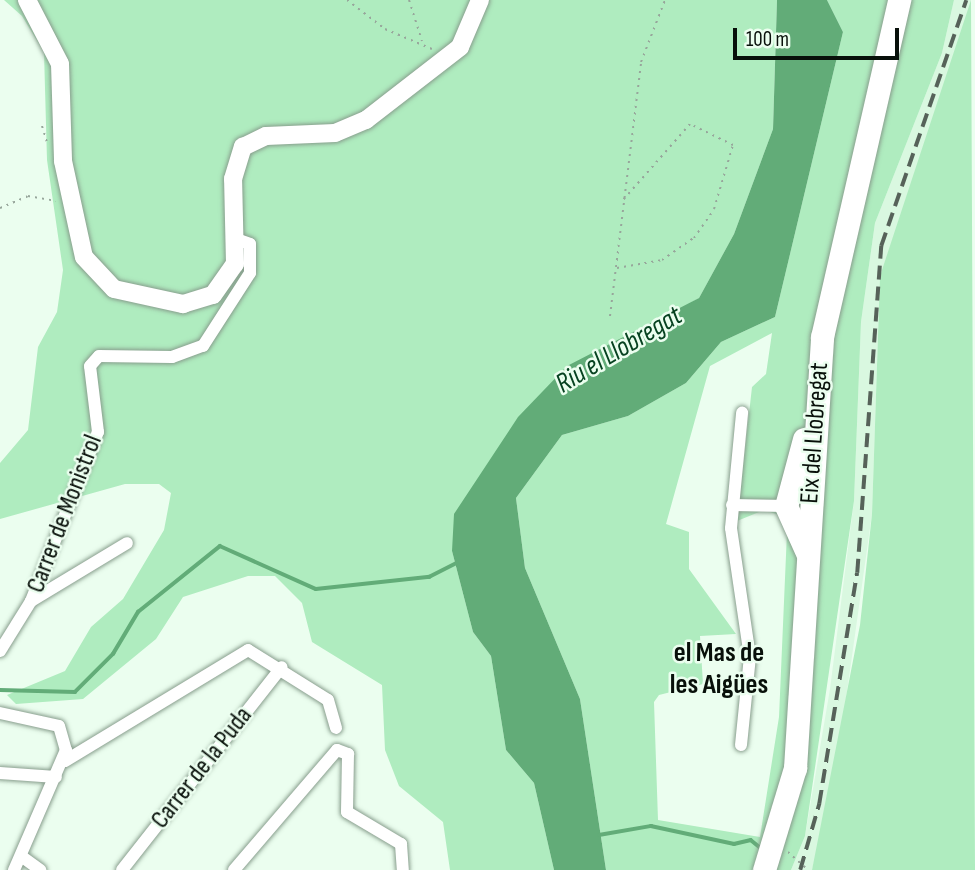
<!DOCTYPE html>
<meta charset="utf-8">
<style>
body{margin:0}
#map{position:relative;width:975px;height:870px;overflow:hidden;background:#ebfeef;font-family:"Sofia Sans Condensed",sans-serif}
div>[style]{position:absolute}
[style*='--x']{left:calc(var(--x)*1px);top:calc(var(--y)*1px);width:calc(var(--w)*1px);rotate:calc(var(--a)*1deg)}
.built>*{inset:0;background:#d9f8e0}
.green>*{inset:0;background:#afecbf}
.water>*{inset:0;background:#62ac78}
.stream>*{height:3.5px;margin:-1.75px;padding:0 1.75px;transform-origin:1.75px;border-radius:1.75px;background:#62ac78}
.path>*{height:2px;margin-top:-1px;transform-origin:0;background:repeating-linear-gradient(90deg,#97a69b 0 2px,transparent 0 7px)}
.roads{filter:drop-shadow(0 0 2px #889e8d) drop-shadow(0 0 2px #889e8d)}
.street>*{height:12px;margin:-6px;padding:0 6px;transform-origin:6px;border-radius:6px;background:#fff}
.secondary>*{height:18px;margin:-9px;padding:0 9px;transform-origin:9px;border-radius:9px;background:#fff}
.highway>*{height:23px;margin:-11.5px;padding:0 11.5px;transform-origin:11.5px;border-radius:11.5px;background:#fff}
.rail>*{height:3.5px;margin-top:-1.75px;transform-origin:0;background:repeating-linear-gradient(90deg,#566259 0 14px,transparent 0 21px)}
span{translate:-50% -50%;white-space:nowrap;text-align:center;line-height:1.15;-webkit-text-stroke:5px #ebfeef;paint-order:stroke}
.street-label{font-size:26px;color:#08100a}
.water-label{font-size:28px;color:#064220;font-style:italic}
.neighbourhood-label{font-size:28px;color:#08100a;font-weight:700}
.scale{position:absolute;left:733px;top:28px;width:166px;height:32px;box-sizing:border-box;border:4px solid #08100a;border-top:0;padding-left:9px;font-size:21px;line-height:24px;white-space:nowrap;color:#08100a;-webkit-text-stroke:5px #ebfeef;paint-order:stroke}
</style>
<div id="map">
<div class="built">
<div style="clip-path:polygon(954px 0,971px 0,968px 23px,880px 276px,872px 514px,834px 784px,812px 870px,791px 870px,805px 836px,830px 689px,854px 501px,861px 322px,875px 223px,942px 53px)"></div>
</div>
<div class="green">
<div style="clip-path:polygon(4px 0,777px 0,773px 129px,734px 234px,699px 298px,651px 326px,452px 551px,473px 632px,491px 656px,506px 750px,534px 783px,554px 870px,450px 870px,443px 822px,399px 786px,385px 750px,382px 685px,312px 642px,302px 603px,275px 576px,248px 576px,183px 597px,156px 639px,83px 699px,16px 704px,7px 695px,65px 671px,91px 627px,123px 599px,164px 530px,171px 493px,159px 484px,125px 484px,0 519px,0 463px,28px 430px,38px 347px,57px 312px,63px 270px,47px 160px,44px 52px,22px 16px)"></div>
<div style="clip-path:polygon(evenodd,827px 0,954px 0,942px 53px,875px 223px,861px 322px,854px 501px,805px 836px,791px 870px,606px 870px,580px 699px,525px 568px,516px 498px,562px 435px,628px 416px,686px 383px,721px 342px,775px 317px,843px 32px,827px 0,772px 333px,766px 374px,752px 387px,737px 521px,764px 510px,779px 515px,787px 532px,779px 717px,760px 837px,658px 820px,654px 702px,659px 695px,703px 684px,700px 636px,736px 634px,689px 569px,689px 532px,666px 524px,710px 366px,772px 333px)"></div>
<div style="clip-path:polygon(971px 0,975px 870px,812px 870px,860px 625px,872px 514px,880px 276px)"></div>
</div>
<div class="water">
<div style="clip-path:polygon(777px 0,827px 0,843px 32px,775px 317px,721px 342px,686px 383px,628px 416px,562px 435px,516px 498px,525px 568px,580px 699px,606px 870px,554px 870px,534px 783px,506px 750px,491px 656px,473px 632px,452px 551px,454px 514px,518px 417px,567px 366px,699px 298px,734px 234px,773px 129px)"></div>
</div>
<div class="stream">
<div style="--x:0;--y:690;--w:75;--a:1.5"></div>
<div style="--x:75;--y:692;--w:54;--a:-45"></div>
<div style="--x:113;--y:654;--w:49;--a:-59.2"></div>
<div style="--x:138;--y:612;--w:105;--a:-38.8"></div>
<div style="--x:220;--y:546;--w:105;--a:24.1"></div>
<div style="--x:316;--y:589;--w:114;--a:-6.1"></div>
<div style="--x:429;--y:577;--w:31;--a:-27"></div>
<div style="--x:599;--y:835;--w:53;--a:-9.8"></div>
<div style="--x:651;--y:826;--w:85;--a:12.2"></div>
<div style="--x:734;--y:844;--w:17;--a:-13"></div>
<div style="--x:751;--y:840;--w:13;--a:39"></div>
</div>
<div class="path">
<div style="--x:347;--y:0;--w:48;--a:37.3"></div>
<div style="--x:385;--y:29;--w:51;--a:23.1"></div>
<div style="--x:409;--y:0;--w:43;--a:72.4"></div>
<div style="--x:42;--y:126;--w:17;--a:73"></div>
<div style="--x:0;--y:208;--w:30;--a:-23"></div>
<div style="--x:28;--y:196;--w:28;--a:10"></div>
<div style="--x:617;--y:268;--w:46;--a:-10.1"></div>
<div style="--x:662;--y:260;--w:39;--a:-35"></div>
<div style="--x:694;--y:238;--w:35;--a:-55"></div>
<div style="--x:714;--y:209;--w:67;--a:-73.5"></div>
<div style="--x:733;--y:145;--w:48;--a:-154"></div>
<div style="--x:690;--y:124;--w:101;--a:131.4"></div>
<div style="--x:610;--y:316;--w:256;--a:-83"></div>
<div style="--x:641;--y:62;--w:66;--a:-68.8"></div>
<div style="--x:788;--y:852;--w:27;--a:42"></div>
</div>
<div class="roads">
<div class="street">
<div style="--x:732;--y:505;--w:54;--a:1.1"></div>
<div style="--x:31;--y:601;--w:112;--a:-31.1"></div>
<div style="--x:0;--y:651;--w:59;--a:-58.2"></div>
<div style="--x:31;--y:601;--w:182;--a:-68.4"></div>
<div style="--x:98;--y:432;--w:66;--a:-96.9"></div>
<div style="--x:90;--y:366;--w:13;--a:-48"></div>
<div style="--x:99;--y:356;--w:73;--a:0.8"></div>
<div style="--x:172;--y:357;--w:33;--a:-20"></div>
<div style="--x:203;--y:346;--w:87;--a:-57.2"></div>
<div style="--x:250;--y:273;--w:29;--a:-90"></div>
<div style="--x:250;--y:244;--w:12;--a:-160"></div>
<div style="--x:0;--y:713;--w:60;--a:12.4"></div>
<div style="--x:59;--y:726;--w:25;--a:74"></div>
<div style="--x:66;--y:750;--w:131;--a:113.4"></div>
<div style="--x:741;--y:745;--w:88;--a:-84.2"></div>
<div style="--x:750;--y:657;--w:130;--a:-98.4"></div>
<div style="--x:731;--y:528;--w:116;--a:-84.5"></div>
<div style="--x:65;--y:761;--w:214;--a:-31.2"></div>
<div style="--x:248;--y:650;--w:94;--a:32"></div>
<div style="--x:328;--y:700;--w:29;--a:74"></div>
<div style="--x:0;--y:773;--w:56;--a:4.1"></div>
<div style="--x:21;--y:856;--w:24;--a:36"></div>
<div style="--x:122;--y:870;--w:258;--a:-51.8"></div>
<div style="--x:234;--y:870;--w:158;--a:-49.4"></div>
<div style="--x:337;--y:750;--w:12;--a:20"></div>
<div style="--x:348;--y:754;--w:58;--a:91"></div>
<div style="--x:347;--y:812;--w:63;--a:30.7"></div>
<div style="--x:401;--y:844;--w:26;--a:86"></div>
</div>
<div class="secondary">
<div style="--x:27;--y:0;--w:72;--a:62.7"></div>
<div style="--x:60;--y:64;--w:97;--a:88.2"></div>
<div style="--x:63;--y:161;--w:98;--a:77.7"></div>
<div style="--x:84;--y:257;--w:44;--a:46.8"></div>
<div style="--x:114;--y:289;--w:71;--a:12.3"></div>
<div style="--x:183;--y:304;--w:31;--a:-17"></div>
<div style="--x:213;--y:295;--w:38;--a:-55"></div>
<div style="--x:235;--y:264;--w:85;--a:-91.3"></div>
<div style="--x:233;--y:179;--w:34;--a:-73"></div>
<div style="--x:243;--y:147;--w:25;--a:-26"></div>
<div style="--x:266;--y:136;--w:69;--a:-2.5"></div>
<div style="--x:335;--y:133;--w:34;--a:-23"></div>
<div style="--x:366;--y:120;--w:119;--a:-37.8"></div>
<div style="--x:460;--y:47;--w:51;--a:-66.9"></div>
</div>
<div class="highway">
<div style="--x:804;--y:439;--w:69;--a:105"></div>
<div style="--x:786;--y:506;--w:54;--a:65.8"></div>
<div style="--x:764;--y:870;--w:107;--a:-73.1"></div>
<div style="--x:795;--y:768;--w:432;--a:-86.4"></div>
<div style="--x:822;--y:337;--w:346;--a:-77.1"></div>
</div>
</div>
<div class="rail">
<div style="--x:800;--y:870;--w:69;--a:-73.9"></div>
<div style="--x:819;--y:804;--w:234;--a:-80.7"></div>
<div style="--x:857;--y:573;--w:328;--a:-85.8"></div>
<div style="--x:881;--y:246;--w:260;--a:-70.9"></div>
</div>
<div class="street-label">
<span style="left:815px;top:433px;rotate:-86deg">Eix del Llobregat</span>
<span style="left:65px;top:514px;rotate:-69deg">Carrer de Monistrol</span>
<span style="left:202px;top:768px;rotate:-52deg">Carrer de la Puda</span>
</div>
<div class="water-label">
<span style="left:619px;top:350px;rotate:-31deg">Riu el Llobregat</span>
</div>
<div class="neighbourhood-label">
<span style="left:719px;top:669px">el Mas de<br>les Aigües</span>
</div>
<div class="scale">100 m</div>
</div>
